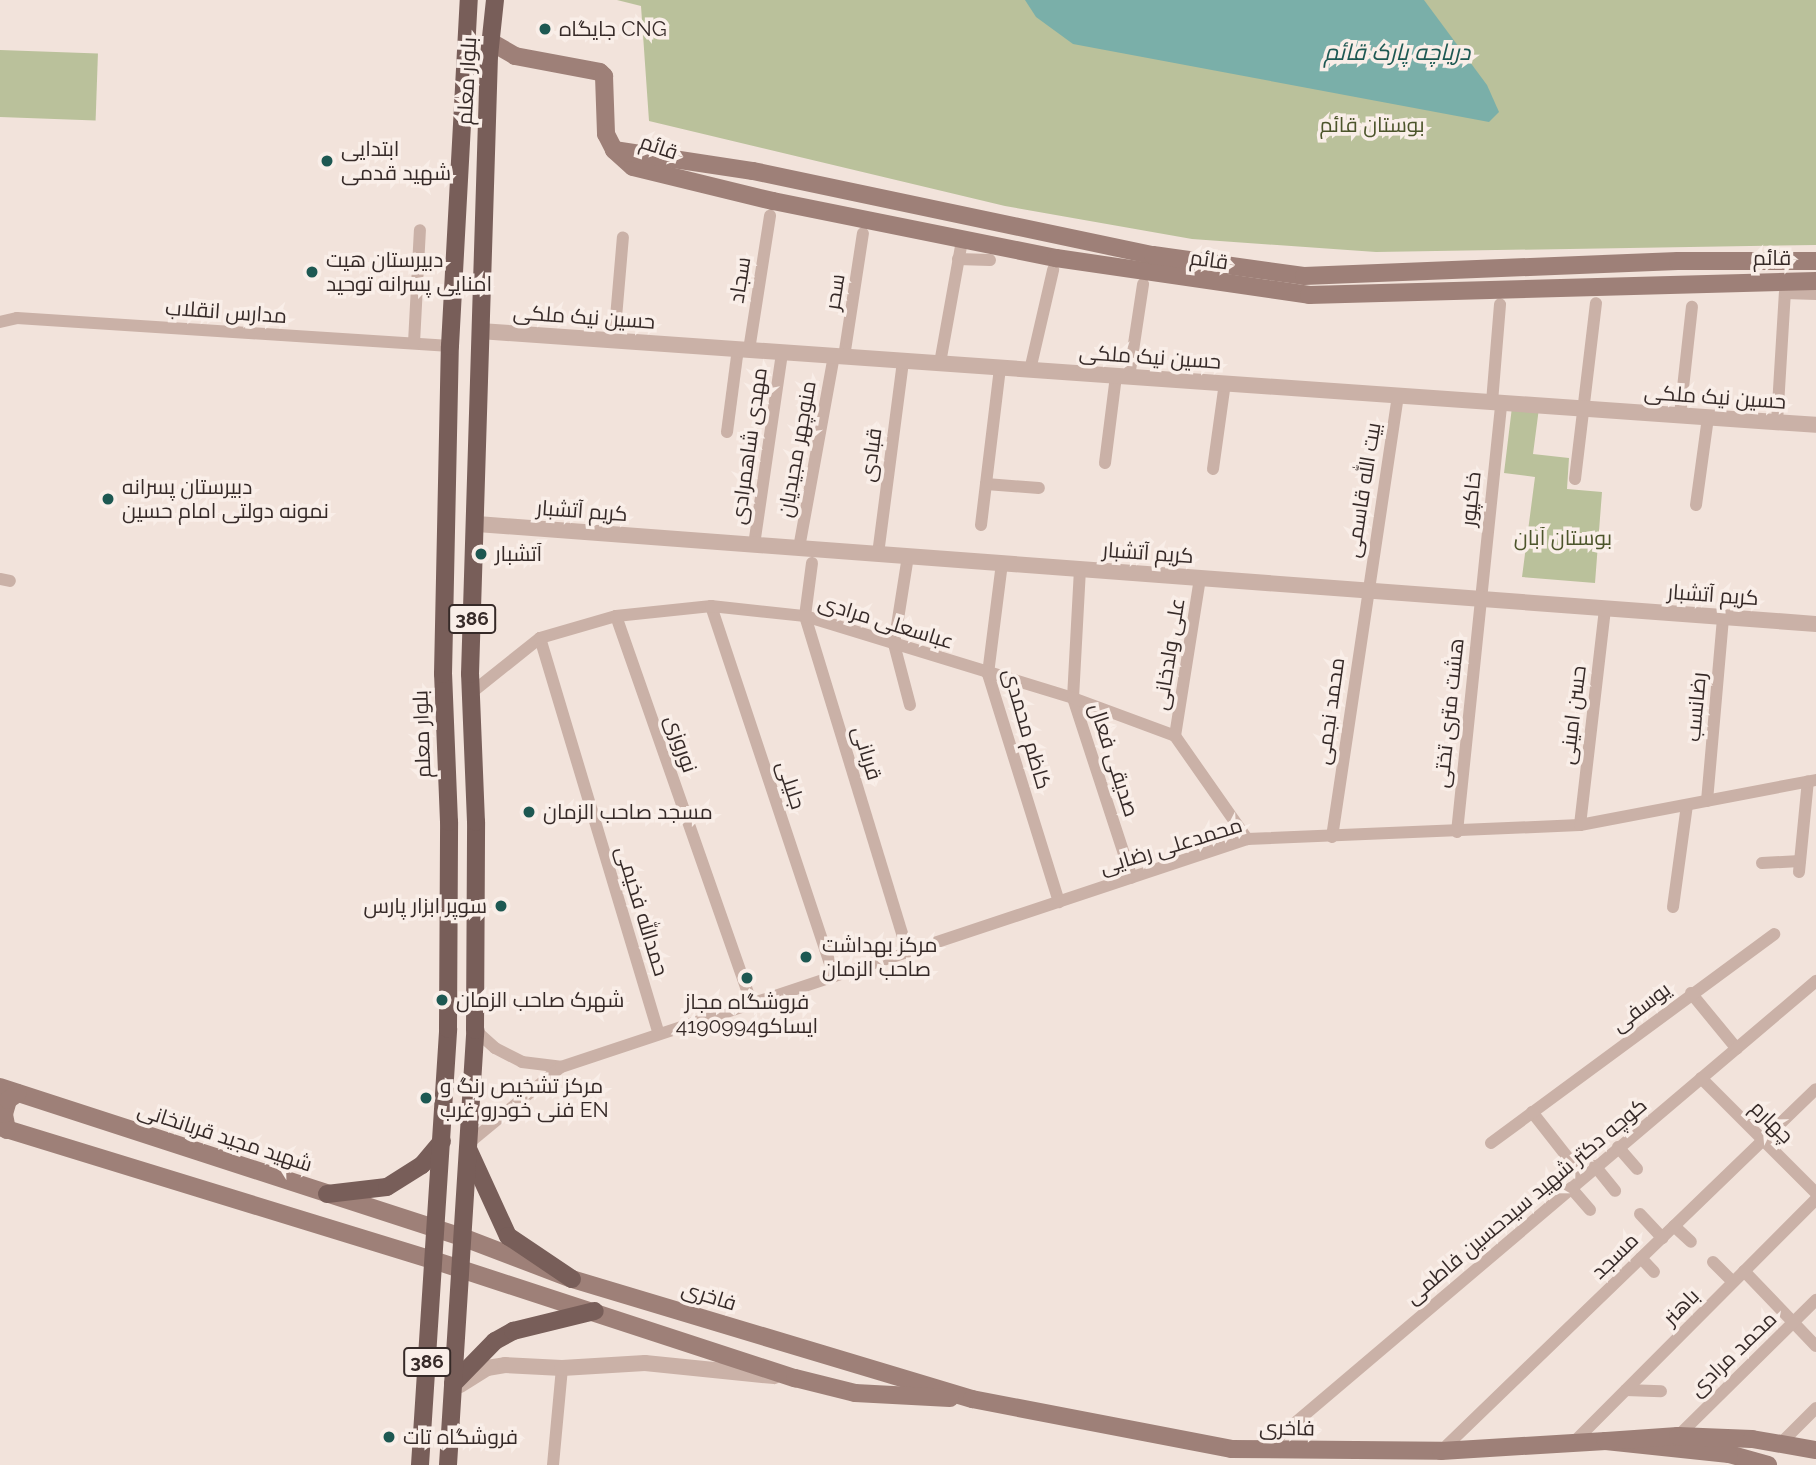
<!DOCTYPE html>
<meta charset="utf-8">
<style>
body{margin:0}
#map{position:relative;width:1816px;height:1465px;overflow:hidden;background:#f2e3db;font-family:Raleway,Cairo,sans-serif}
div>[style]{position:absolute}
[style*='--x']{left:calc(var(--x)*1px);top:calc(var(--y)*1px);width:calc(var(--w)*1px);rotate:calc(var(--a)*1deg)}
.green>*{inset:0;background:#bac19b;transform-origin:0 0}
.water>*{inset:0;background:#7aafa9}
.minor>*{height:12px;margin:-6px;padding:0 6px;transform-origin:6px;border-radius:6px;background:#cab1a7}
.tertiary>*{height:16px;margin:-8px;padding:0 8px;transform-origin:8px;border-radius:8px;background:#cab1a7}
.secondary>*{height:18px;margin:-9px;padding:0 9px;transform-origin:9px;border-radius:9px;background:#9e8078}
.primary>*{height:18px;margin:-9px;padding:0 9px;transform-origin:9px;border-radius:9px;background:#785e59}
.dots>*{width:19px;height:19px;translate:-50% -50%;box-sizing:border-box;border:4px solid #f9eee8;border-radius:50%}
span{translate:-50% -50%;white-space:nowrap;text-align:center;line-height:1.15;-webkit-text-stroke:7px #f9eee8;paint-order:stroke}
.shield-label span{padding:2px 5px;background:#f9eee8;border:2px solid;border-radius:5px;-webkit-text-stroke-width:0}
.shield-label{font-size:19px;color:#362a28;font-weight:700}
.poi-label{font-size:21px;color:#362a28}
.left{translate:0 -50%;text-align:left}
.right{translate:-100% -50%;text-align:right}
.street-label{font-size:21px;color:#362a28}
.park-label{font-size:21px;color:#4c552b}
.water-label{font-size:23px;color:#1d5852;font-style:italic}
</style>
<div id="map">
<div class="green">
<div style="clip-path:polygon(617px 0,1816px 0,1816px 245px,1376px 252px,1192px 239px,1005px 206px,649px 121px,641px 6px)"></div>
<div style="left:0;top:50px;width:98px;height:67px;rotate:2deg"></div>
<div style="clip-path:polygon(1512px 407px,1539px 408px,1533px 454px,1569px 458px,1567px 489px,1602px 492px,1595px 583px,1522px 577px,1535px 477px,1504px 473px)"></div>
</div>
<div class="water">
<div style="clip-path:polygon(1025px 0,1424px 0,1487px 85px,1499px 112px,1489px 122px,1073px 44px,1036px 17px)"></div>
</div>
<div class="minor">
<div style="--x:958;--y:259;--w:32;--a:2"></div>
<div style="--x:0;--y:322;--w:17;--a:-13"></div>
<div style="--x:17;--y:318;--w:434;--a:3.7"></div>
<div style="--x:614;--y:341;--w:104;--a:-85.1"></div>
<div style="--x:414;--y:343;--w:113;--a:-87"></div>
<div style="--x:749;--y:350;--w:136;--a:-81.1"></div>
<div style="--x:844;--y:357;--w:125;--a:-81.3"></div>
<div style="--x:940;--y:363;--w:119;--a:-79.8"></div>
<div style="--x:1030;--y:370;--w:103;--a:-77"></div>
<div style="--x:1129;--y:377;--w:94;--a:-81.4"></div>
<div style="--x:1492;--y:402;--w:98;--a:-85.3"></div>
<div style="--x:1680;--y:415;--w:109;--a:-83.7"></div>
<div style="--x:1777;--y:422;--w:129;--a:-86.5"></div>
<div style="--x:1785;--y:293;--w:31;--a:2"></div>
<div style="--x:727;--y:432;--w:84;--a:-82.5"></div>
<div style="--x:1105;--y:463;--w:88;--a:-82.8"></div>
<div style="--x:1213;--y:469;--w:87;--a:-82.1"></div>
<div style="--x:1575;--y:479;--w:177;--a:-83.2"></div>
<div style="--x:986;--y:484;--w:53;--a:4.3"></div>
<div style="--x:1696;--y:505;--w:89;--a:-82.2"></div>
<div style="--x:981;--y:525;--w:159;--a:-83.1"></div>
<div style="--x:754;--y:545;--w:195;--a:-81.7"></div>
<div style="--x:799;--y:548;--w:195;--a:-79.7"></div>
<div style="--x:878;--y:554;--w:195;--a:-82.6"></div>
<div style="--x:908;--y:556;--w:89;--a:99"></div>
<div style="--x:894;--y:644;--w:63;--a:75.3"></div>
<div style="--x:812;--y:563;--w:53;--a:97.5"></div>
<div style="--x:805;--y:616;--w:351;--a:73"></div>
<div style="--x:1002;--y:563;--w:112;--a:97.2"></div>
<div style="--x:988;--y:674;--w:239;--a:72.7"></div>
<div style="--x:1080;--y:569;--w:129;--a:93.1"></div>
<div style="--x:1073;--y:698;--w:189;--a:71.9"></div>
<div style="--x:0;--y:579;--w:10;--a:11"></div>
<div style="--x:711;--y:606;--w:390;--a:71.6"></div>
<div style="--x:616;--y:616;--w:411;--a:70.7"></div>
<div style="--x:540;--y:638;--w:413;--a:73.3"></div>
<div style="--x:471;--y:693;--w:88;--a:-38.6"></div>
<div style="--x:540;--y:638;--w:79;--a:-16.1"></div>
<div style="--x:616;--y:616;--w:96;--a:-6"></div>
<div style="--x:711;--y:606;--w:95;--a:6.1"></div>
<div style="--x:805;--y:616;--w:280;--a:17"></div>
<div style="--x:1073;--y:698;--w:109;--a:20.4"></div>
<div style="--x:1175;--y:736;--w:126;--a:55"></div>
<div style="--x:1175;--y:736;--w:160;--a:-81"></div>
<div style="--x:1707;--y:801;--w:185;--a:-85"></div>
<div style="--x:1580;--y:825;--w:218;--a:-83.4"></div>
<div style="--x:1457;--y:832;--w:431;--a:-84.1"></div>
<div style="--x:1332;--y:837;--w:447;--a:-81.5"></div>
<div style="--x:1762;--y:863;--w:38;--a:-3"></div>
<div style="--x:1799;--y:872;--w:91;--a:-84.4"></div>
<div style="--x:1673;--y:907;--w:103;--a:-82.2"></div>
<div style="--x:1691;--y:993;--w:72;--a:50.6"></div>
<div style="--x:475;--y:1030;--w:27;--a:42"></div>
<div style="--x:495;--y:1048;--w:30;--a:27"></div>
<div style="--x:522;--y:1062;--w:39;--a:7"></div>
<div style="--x:1701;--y:1078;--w:163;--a:45"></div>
<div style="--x:1532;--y:1112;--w:83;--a:51.9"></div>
<div style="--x:469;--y:1143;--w:119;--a:-39.6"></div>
<div style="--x:561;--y:1067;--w:723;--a:-18.38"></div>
<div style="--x:1247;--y:839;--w:333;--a:-2.4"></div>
<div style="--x:1580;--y:825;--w:240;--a:-10.8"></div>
<div style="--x:1491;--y:1143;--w:352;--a:-36.4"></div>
<div style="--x:1618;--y:1147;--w:29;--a:49"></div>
<div style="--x:1595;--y:1166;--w:32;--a:51"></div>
<div style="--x:1571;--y:1188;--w:29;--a:49"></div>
<div style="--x:1640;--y:1214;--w:33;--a:47"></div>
<div style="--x:1674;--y:1226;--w:23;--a:43"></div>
<div style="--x:1641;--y:1258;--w:19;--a:47"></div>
<div style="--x:1713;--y:1262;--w:28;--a:45"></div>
<div style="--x:1744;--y:1271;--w:104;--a:46.2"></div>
<div style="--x:1626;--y:1390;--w:35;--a:2"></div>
<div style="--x:1678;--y:1436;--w:194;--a:-44.6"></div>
<div style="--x:1574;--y:1442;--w:343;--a:-45.1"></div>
<div style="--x:1780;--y:1444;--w:51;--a:-45"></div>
<div style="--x:1262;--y:1451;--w:727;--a:-40.31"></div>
<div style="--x:1441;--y:1451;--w:521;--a:-43.99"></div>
<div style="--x:553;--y:1465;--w:97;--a:-84.7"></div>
</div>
<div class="tertiary">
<div style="--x:480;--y:331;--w:1339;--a:4.02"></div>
<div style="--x:477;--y:524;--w:1343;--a:4.27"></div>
<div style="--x:460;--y:1385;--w:32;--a:-32"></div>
<div style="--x:487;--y:1368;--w:18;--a:-9"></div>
<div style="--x:505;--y:1365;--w:57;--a:3"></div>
<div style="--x:562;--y:1368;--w:83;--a:-3.4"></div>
<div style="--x:645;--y:1363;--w:130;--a:5.8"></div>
</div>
<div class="secondary">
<div style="--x:491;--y:42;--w:28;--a:30"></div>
<div style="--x:515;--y:56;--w:86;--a:10.7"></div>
<div style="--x:600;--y:72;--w:6;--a:45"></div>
<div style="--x:604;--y:76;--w:58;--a:88"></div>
<div style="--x:606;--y:134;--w:18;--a:63"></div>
<div style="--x:614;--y:150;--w:25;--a:42"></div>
<div style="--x:633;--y:167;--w:144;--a:13.7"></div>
<div style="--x:773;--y:201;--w:289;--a:11.4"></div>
<div style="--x:1056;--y:258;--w:256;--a:8.3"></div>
<div style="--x:1309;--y:295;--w:507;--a:-1.58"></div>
<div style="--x:614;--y:150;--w:141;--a:8.6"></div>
<div style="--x:753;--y:171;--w:409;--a:11.9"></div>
<div style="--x:1153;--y:255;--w:152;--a:7.9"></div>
<div style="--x:1304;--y:276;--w:374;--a:-2.3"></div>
<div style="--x:1678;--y:261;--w:138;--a:0"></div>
<div style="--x:0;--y:1087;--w:486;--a:18"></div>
<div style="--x:462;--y:1237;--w:118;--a:20.9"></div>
<div style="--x:572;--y:1279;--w:418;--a:16.7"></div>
<div style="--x:972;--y:1399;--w:264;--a:10.9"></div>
<div style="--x:1231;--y:1449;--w:210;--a:0.5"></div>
<div style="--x:1441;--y:1451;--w:165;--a:-3.5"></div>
<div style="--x:0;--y:1127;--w:453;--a:17.1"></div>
<div style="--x:433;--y:1260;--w:381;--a:18.1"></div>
<div style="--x:795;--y:1378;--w:62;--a:14"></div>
<div style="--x:855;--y:1393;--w:95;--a:3"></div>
<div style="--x:7;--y:1130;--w:16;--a:-101"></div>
<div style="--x:4;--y:1114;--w:15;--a:-74"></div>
<div style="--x:8;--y:1100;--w:12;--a:-35"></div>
<div style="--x:1768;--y:1465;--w:41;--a:-164.2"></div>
<div style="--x:1729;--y:1454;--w:124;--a:-174"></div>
<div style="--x:1606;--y:1441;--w:72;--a:-4"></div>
<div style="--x:1678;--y:1436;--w:74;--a:2.3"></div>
<div style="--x:1752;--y:1439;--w:65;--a:9.8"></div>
</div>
<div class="primary">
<div style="--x:469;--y:1151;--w:94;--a:65.4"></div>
<div style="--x:508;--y:1236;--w:77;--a:33.9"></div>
<div style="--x:327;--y:1194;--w:60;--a:-6.7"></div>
<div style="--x:387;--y:1187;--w:41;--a:-32.2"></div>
<div style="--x:422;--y:1165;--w:31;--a:-50"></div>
<div style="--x:453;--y:1384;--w:60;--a:-45.7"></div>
<div style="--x:495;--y:1341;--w:21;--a:-29"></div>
<div style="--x:513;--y:1331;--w:84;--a:-13.7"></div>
<div style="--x:420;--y:1465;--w:437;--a:-86.3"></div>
<div style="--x:448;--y:1029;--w:207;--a:-89.7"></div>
<div style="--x:449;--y:822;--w:148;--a:-92.3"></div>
<div style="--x:443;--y:674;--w:328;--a:-88.8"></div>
<div style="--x:450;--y:346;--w:347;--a:-86.9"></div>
<div style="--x:448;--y:1465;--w:436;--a:-86.4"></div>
<div style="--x:475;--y:1030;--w:208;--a:-89.7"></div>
<div style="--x:476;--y:822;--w:148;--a:-92.3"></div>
<div style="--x:470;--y:674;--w:618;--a:-88.24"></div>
<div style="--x:489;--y:56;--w:56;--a:-83.9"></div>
</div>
<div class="dots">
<div style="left:545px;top:29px;background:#1d5852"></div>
<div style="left:327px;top:161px;background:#1d5852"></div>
<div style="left:312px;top:272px;background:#1d5852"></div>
<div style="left:108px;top:499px;background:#1d5852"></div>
<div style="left:481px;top:554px;background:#1d5852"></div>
<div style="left:529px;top:812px;background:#1d5852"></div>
<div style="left:501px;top:906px;background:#1d5852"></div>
<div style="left:806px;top:957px;background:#1d5852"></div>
<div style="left:747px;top:978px;background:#1d5852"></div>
<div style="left:442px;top:1000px;background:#1d5852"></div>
<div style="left:426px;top:1098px;background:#1d5852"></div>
<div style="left:389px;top:1437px;background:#1d5852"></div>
</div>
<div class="shield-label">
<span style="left:472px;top:619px">386</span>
<span style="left:427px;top:1362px">386</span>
</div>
<div class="poi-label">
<span class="left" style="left:559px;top:29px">جایگاه CNG</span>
<span class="left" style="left:341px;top:161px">ابتدایی<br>شهید قدمی</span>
<span class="left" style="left:326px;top:272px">دبیرستان هیت<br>امنایی پسرانه توحید</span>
<span class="left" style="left:122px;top:499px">دبیرستان پسرانه<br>نمونه دولتی امام حسین</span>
<span class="left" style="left:495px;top:554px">آتشبار</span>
<span class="left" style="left:543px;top:812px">مسجد صاحب الزمان</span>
<span class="right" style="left:487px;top:906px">سوپر ابزار پارس</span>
<span class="left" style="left:822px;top:957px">مرکز بهداشت<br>صاحب الزمان</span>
<span class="left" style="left:456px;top:1000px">شهرک صاحب الزمان</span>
<span style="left:747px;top:1014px">فروشگاه مجاز<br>ایساکو4190994</span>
<span class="left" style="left:440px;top:1098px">مرکز تشخیص رنگ و<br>فنی خودرو غرب EN</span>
<span class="left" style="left:403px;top:1437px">فروشگاه تات</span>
</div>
<div class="street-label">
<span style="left:467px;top:81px;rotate:-87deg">بلوار معلم</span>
<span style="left:659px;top:147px;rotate:19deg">قائم</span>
<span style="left:1772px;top:258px">قائم</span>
<span style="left:1209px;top:260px;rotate:8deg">قائم</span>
<span style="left:740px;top:280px;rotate:-81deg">سجاد</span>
<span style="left:835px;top:292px;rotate:-81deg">سحر</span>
<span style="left:226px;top:312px;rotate:4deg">مدارس انقلاب</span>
<span style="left:584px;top:317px;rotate:4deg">حسین نیک ملکی</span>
<span style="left:1150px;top:357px;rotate:4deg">حسین نیک ملکی</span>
<span style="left:1715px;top:397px;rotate:4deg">حسین نیک ملکی</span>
<span style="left:749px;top:446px;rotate:-82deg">مهدی شاهمرادی</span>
<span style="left:797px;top:449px;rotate:-80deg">منوچهر مجیدیان</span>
<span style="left:871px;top:455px;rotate:-82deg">قبادی</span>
<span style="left:1363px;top:490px;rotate:-81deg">بیت الله قاسمی</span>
<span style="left:1471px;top:499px;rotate:-84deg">خاکپور</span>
<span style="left:582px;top:511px;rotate:4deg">کریم آتشبار</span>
<span style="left:1148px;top:553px;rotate:4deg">کریم آتشبار</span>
<span style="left:1713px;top:595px;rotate:4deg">کریم آتشبار</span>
<span style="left:886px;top:622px;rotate:17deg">عباسعلی مرادی</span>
<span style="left:1169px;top:654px;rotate:-81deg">علی ولدخانی</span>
<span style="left:1696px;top:707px;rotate:-85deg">رضانسب</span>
<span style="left:1330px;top:711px;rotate:-82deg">محمد نجمی</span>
<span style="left:1449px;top:713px;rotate:-84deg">هشت متری تختی</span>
<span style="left:1573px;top:715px;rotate:-83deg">حسن امینی</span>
<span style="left:1027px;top:729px;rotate:74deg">کاظم محمدی</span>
<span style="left:422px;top:734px;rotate:-92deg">بلوار معلم</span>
<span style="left:681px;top:744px;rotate:71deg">نوروزی</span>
<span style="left:867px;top:753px;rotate:73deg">قربانی</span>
<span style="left:1114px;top:760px;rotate:72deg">صدیقی فعال</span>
<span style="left:791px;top:785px;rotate:72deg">جلیلی</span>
<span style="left:1171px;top:846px;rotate:-17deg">محمدعلی رضایی</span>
<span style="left:642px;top:911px;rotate:73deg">حمدالله فخیمی</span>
<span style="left:1641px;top:1007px;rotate:-37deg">یوسفی</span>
<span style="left:1772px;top:1122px;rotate:45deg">چهارم</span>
<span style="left:225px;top:1137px;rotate:18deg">شهید مجید قربانخانی</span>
<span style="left:1526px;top:1201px;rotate:-40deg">کوچه دکتر شهید سیدحسین فاطمی</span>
<span style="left:1615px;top:1256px;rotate:-44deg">مسجد</span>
<span style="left:709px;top:1296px;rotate:17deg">فاخری</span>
<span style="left:1681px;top:1307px;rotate:-45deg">باهنر</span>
<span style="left:1733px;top:1354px;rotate:-44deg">محمد مرادی</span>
<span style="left:1287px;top:1428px;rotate:1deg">فاخری</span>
</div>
<div class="park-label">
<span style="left:1372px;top:125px">بوستان قائم</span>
<span style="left:1563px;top:538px">بوستان آبان</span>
</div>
<div class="water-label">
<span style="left:1397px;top:52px">دریاچه پارک قائم</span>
</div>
</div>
